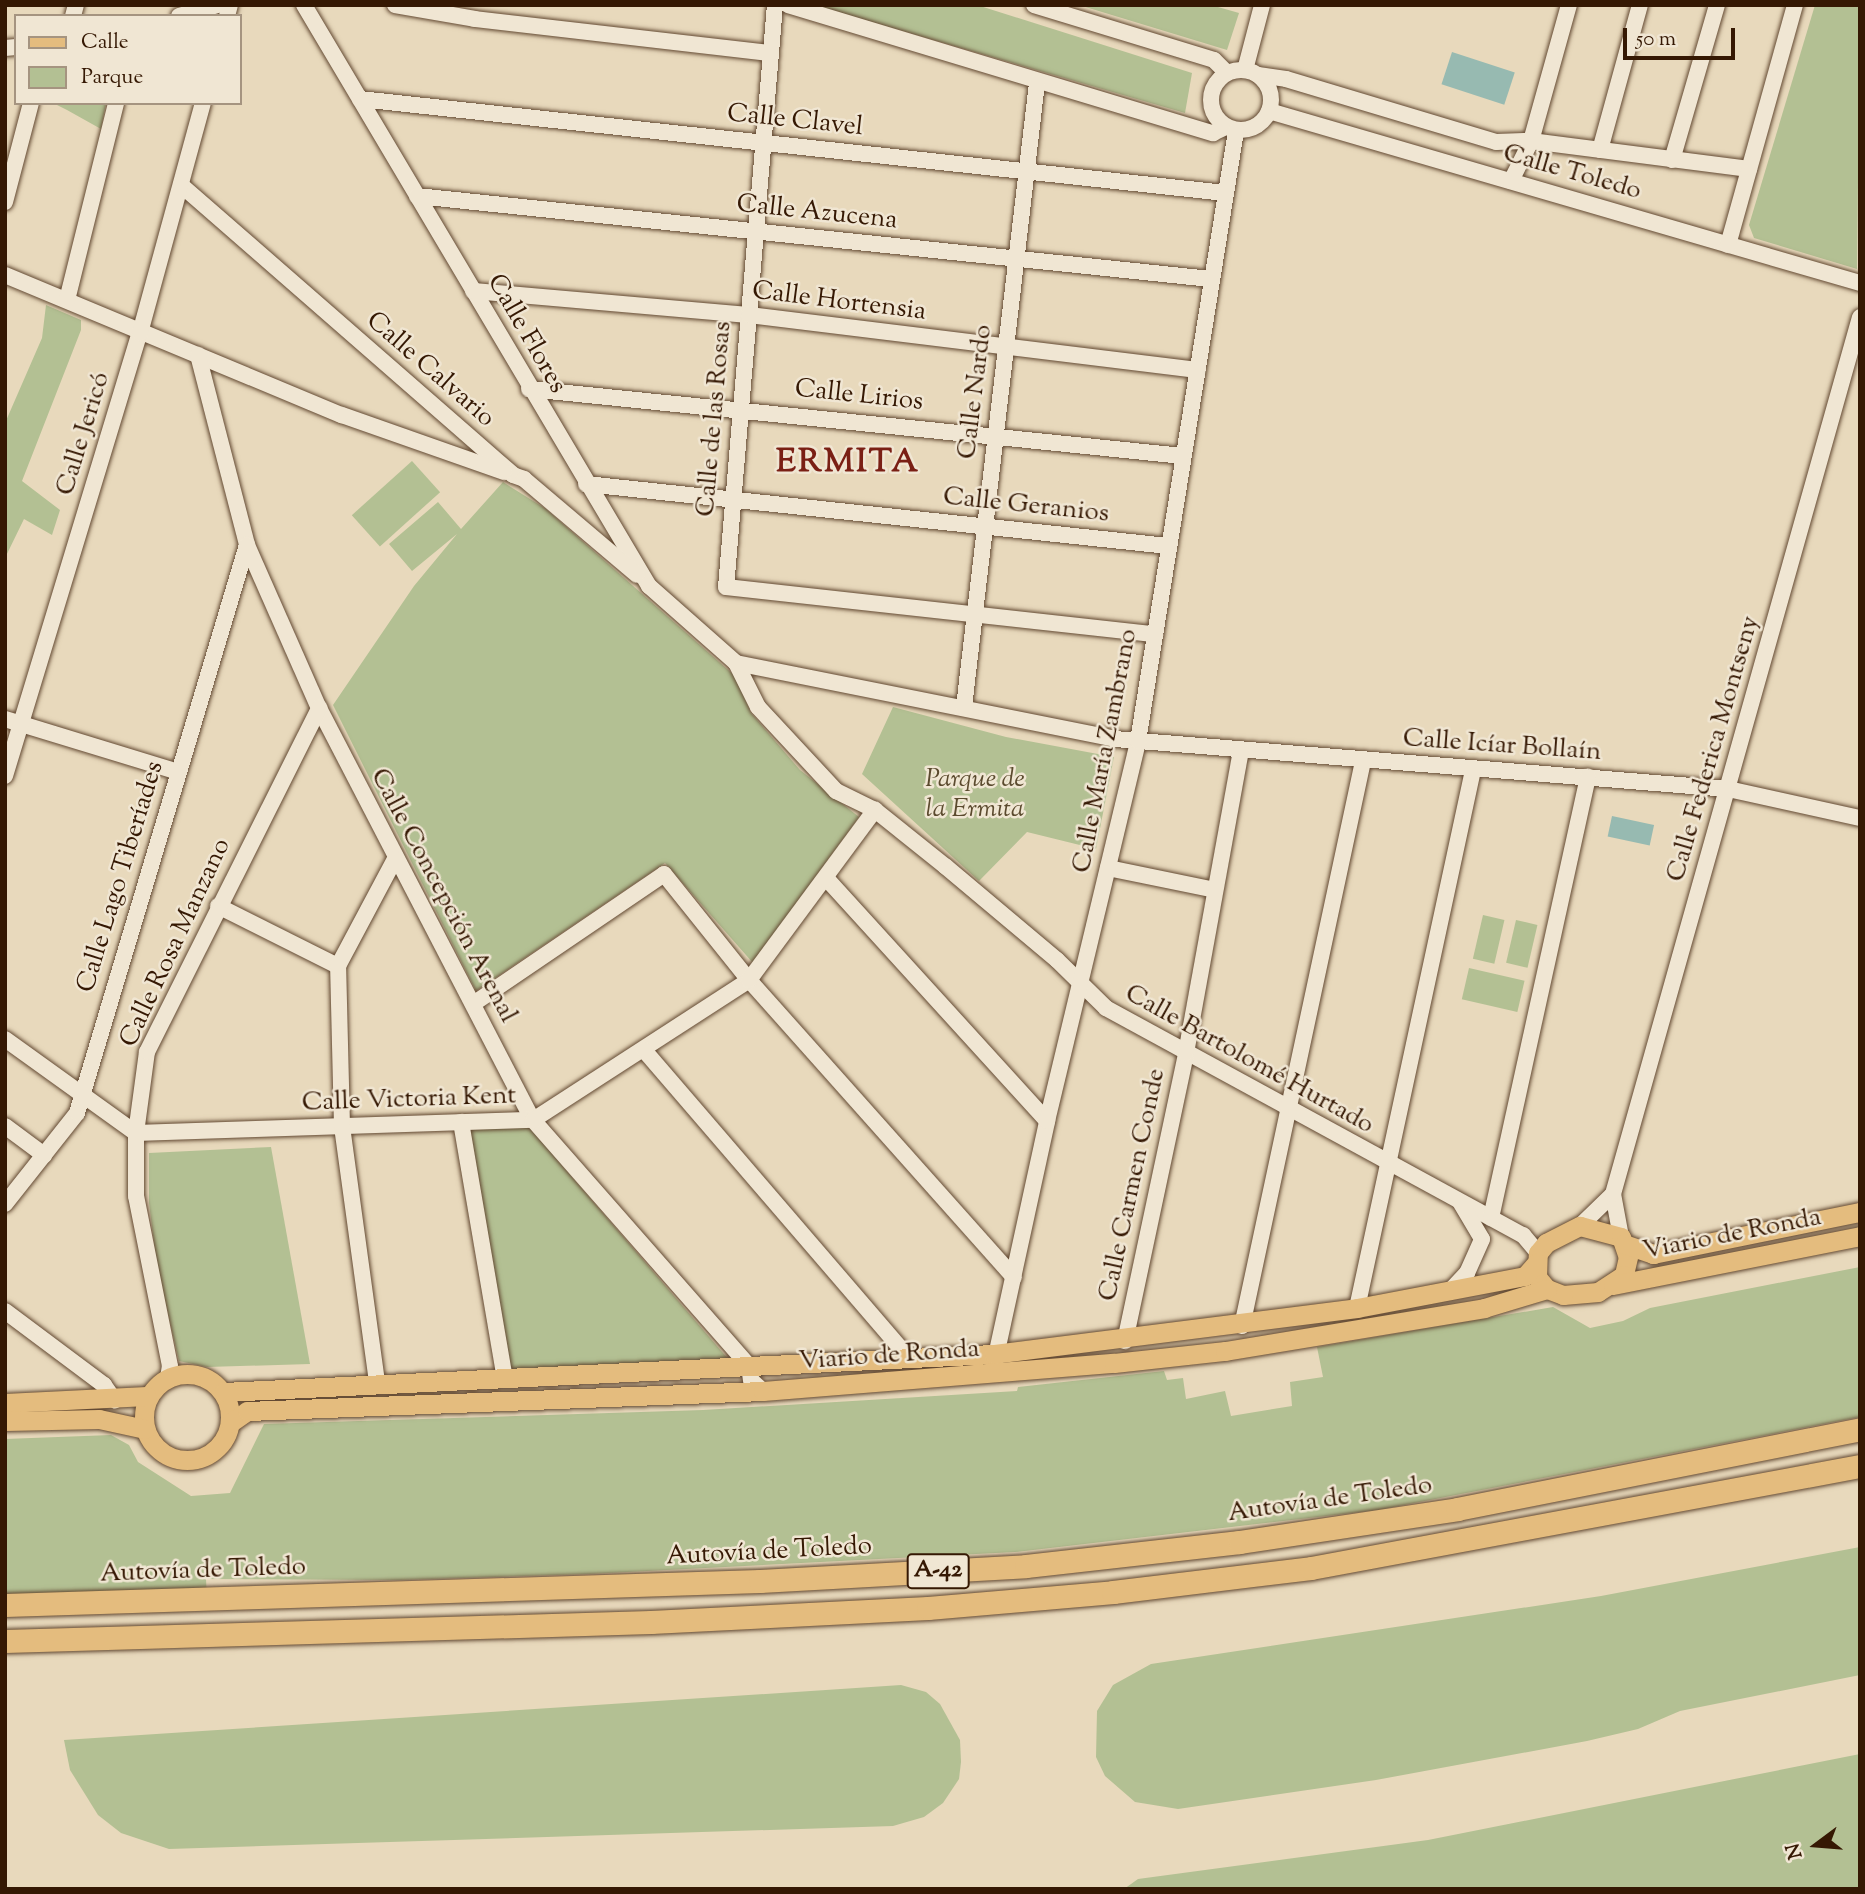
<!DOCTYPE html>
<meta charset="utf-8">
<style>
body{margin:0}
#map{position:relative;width:1865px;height:1894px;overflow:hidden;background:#e8d9bc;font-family:"Sorts Mill Goudy",serif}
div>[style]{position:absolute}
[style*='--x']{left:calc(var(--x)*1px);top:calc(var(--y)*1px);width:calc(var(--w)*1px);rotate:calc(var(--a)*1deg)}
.green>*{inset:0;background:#b3c093;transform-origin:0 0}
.water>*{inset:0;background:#97bab1;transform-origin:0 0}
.roads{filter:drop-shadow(0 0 2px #624831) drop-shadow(0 0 2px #624831)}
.minor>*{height:16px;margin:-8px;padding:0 8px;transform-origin:8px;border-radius:8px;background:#f0e6d3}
.minor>.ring{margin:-8px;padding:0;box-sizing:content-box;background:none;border:16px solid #f0e6d3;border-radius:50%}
.major>*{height:19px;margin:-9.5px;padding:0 9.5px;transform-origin:9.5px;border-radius:9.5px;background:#e4bc7e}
.major>.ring{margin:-9.5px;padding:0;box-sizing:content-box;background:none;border:19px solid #e4bc7e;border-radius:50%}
.highway>*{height:23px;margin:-11.5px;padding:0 11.5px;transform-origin:11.5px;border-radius:11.5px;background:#e4bc7e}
span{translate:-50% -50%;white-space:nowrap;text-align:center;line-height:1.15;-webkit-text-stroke:5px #f0e6d3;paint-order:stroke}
.shield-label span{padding:2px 5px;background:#f0e6d3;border:2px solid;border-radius:5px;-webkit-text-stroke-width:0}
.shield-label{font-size:24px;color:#351803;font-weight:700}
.street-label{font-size:26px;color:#351803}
.park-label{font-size:26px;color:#5b4a2e;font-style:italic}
.district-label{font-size:33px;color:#7a1f14;font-weight:700;letter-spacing:2px}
.frame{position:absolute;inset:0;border:7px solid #351803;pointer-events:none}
.legend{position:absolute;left:14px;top:14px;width:228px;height:91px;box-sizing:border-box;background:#f0e6d3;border:2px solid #a59480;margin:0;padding:9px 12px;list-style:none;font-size:21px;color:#351803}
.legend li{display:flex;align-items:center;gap:14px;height:35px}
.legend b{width:35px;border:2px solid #a59480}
.north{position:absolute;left:1781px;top:1810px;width:70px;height:70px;-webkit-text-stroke:5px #f0e6d3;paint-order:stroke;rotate:254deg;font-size:19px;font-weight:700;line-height:28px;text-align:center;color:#351803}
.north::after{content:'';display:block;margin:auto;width:24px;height:32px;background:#351803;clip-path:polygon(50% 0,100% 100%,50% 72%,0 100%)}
.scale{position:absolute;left:1623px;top:28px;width:112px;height:32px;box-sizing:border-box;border:4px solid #351803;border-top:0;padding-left:9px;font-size:21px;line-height:24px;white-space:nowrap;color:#351803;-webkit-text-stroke:5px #f0e6d3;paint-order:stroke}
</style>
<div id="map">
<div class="green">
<div style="clip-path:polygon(813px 5px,977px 5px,1192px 73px,1185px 113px)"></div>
<div style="clip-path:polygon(1079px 5px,1211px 5px,1239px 13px,1227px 50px)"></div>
<div style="clip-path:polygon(1815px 5px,1860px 5px,1857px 269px,1754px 238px,1749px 225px)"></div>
<div style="clip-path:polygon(53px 103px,106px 103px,101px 129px,67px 110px)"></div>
<div style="clip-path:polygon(46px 305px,81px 320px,81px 330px,22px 481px,60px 510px,52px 535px,24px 519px,5px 558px,5px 423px,42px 338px)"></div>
<div style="left:412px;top:461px;width:42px;height:81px;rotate:48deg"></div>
<div style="clip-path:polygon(503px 482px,546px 509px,735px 676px,751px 713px,800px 770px,859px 817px,753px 963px,665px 863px,476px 991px,333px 705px,414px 586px,457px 534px,412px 571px,389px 544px,438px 502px,461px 529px)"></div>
<div style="clip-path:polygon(893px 707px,1006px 737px,1114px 757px,1096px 849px,1027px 832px,979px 881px,862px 774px)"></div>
<div style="left:1483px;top:915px;width:22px;height:45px;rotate:13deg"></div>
<div style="left:1516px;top:920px;width:22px;height:44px;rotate:13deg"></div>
<div style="left:1469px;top:968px;width:57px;height:32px;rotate:13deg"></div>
<div style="clip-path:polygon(467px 1125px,529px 1127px,741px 1374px,512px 1379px)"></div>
<div style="clip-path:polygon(271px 1147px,310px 1364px,207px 1367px,179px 1361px,157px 1267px,149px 1203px,149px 1153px)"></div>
<div style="clip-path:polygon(1860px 1267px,1860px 1417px,1378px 1510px,1015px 1552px,589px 1574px,399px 1580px,206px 1579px,207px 1599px,5px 1602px,5px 1439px,111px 1435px,129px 1445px,138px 1462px,191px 1496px,230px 1493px,264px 1424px,703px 1410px,1017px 1391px,1018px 1387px,1164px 1371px,1167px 1380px,1183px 1378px,1186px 1399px,1225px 1391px,1231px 1416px,1292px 1406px,1290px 1382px,1323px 1377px,1317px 1347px,1553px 1307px,1590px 1328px,1623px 1321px,1650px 1308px)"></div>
<div style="clip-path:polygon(1860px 1547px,1860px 1675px,1680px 1711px,1638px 1729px,1587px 1741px,1376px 1780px,1178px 1809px,1135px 1802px,1105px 1776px,1096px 1757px,1097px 1711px,1113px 1685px,1151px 1664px,1601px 1596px)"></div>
<div style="clip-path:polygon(901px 1685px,926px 1692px,940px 1704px,960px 1740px,961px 1762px,959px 1779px,943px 1803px,924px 1817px,893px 1826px,169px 1849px,121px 1833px,98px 1815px,70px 1770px,64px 1740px)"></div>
<div style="clip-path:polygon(1860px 1754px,1860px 1889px,1124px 1889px,1138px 1879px,1428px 1840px)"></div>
</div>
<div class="water">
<div style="left:1452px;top:52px;width:66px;height:34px;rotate:18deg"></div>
<div style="left:1612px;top:816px;width:43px;height:21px;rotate:12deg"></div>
</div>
<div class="roads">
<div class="minor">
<div style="--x:304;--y:5;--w:676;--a:59.3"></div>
<div style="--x:649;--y:586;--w:116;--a:41.5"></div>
<div style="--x:736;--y:663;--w:49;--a:63.4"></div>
<div style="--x:758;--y:707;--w:115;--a:47.1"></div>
<div style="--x:836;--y:791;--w:43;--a:26"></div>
<div style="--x:875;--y:810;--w:90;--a:38.7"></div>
<div style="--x:945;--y:866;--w:146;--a:40"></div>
<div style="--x:1057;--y:960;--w:69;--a:44.4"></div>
<div style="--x:1106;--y:1008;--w:475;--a:28.6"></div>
<div style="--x:1523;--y:1235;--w:23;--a:50"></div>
<div style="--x:395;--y:5;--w:81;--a:9.9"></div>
<div style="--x:475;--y:19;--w:297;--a:6.6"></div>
<div style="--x:775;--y:5;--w:584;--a:94.81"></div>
<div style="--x:726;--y:587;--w:432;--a:6.3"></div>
<div style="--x:788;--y:5;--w:444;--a:16.8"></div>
<div style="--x:1213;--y:133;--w:14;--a:-25"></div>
<div style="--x:1034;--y:5;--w:188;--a:17"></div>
<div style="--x:1214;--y:60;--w:18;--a:45"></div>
<div style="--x:73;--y:16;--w:11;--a:-75"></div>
<div style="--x:179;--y:16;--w:41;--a:-15.8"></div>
<div style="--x:227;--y:16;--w:11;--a:-75"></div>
<div style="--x:5;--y:48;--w:11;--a:-5"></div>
<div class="ring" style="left:1211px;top:70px;width:44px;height:44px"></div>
<div style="--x:1245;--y:70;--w:67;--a:-75.3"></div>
<div style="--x:1258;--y:75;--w:28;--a:8"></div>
<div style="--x:1286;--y:79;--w:219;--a:16.7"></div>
<div style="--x:1496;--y:142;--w:35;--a:-2"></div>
<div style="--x:1531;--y:141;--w:220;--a:7.3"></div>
<div style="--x:360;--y:99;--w:870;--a:6.2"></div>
<div style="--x:1269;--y:111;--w:616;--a:16.23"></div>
<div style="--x:1600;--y:150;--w:150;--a:-74.6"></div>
<div style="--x:1672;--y:160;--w:161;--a:-73.8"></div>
<div style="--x:1511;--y:181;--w:45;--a:-63.4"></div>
<div style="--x:1531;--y:141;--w:141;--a:-74.4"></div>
<div style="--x:181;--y:185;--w:441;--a:41.1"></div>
<div style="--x:513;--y:475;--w:12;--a:20"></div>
<div style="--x:524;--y:479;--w:148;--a:40.3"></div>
<div style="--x:417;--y:196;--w:798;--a:5.97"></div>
<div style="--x:5;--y:202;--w:102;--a:-75.3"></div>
<div style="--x:1728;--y:245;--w:249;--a:-74.4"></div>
<div style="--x:5;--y:275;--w:365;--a:22.6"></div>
<div style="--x:342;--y:415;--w:172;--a:19.4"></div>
<div style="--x:473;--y:291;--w:277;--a:5"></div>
<div style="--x:749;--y:315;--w:452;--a:7"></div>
<div style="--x:67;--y:300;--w:203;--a:-76"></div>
<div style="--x:198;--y:355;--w:196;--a:75.5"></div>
<div style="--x:247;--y:545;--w:178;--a:66.2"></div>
<div style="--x:319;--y:708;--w:464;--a:62.6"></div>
<div style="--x:533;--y:1120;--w:327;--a:48.7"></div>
<div style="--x:749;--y:1366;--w:14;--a:82"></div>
<div style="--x:751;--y:1380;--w:16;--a:43"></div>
<div style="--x:529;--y:389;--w:657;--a:5.85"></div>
<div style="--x:586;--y:484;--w:585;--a:6.08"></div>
<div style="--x:736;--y:663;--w:387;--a:11.3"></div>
<div style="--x:1115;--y:739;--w:615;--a:4.66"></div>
<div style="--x:1728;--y:789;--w:135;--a:12.4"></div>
<div style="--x:964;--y:707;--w:628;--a:-83.33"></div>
<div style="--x:5;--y:719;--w:181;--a:17"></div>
<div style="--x:5;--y:776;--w:463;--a:-73.1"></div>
<div style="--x:140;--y:333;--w:238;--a:-74.7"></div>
<div style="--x:1108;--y:868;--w:109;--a:11.6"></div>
<div style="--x:826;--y:878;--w:328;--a:47.7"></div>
<div style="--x:218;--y:906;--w:134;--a:26.6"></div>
<div style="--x:473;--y:1004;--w:231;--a:-34.2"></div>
<div style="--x:664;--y:874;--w:136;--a:51.3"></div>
<div style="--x:749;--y:980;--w:398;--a:48.3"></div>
<div style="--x:5;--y:1039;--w:161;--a:35.7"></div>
<div style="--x:136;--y:1133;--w:397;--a:-1.9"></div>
<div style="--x:533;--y:1120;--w:257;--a:-32.9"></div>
<div style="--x:749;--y:980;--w:212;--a:-53.5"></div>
<div style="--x:644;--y:1050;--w:405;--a:49.3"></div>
<div style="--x:461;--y:1122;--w:261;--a:80.3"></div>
<div style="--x:5;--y:1126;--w:49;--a:36.6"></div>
<div style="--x:5;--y:1204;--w:116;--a:-51.6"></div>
<div style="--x:77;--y:1113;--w:593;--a:-73.34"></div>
<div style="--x:1491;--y:1218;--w:452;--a:-77.6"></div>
<div style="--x:1580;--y:1226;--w:46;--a:-44.1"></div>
<div style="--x:1621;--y:1237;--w:44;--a:-100.5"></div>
<div style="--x:1613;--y:1194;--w:911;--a:-74.27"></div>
<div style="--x:1450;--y:1291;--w:25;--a:-47"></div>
<div style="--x:1467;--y:1273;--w:37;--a:-66"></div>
<div style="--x:1482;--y:1239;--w:43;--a:-120.7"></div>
<div style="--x:1357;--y:1308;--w:550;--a:-77.83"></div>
<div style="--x:5;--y:1311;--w:124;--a:36.8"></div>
<div style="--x:104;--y:1385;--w:19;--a:55"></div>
<div style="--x:1242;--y:1326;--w:578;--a:-77.91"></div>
<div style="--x:1125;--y:1341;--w:294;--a:-78"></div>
<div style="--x:1186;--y:1053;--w:308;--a:-79.7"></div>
<div style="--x:994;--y:1365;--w:250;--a:-77.7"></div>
<div style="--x:1047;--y:1121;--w:391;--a:-76.5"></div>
<div style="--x:1138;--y:741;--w:618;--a:-80.87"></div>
<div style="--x:168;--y:1378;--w:12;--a:-81"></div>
<div style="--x:170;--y:1366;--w:173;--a:-101.3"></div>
<div style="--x:136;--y:1196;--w:63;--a:-90"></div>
<div style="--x:136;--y:1133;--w:82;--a:-82.3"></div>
<div style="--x:147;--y:1052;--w:385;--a:-63.4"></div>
<div style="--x:377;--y:1382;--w:258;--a:-97.8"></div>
<div style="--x:342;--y:1126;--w:160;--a:-91.4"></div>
<div style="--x:338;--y:966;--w:121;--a:-62"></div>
</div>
<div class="major">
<div style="--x:1580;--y:1226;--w:42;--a:15"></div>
<div style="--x:1621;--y:1237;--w:21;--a:71"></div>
<div style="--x:1628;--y:1257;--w:18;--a:103"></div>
<div style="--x:1624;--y:1275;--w:31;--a:147"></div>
<div style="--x:1598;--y:1292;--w:35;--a:175"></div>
<div style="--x:1563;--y:1295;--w:17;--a:-159"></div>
<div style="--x:1547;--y:1289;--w:16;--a:-130"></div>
<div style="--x:1537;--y:1277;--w:24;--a:-88"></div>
<div style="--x:1538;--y:1253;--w:13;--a:-51"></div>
<div style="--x:1546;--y:1243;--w:38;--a:-27"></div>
<div style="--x:1624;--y:1244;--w:31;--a:19"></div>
<div style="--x:1653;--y:1254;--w:211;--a:-11.5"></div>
<div style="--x:1613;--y:1285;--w:252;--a:-11.2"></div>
<div class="ring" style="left:144px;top:1374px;width:67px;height:67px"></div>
<div style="--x:224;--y:1392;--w:771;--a:-2.83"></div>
<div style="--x:994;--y:1354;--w:366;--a:-7.2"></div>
<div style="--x:1357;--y:1308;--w:171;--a:-10.8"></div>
<div style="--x:1525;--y:1276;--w:18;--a:-49"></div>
<div style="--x:5;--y:1403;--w:142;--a:-2.8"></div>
<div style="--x:5;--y:1421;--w:94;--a:-1.2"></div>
<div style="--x:99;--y:1419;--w:47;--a:12.3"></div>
<div style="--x:230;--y:1423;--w:21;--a:-35"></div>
<div style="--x:247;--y:1411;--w:516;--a:-2.22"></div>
<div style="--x:763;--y:1391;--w:352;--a:-4.6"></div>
<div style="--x:1114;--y:1363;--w:112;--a:-6.2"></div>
<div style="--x:1225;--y:1351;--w:263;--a:-9.4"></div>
<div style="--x:1484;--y:1308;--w:66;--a:-16.8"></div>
</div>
<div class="highway">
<div style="--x:5;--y:1605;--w:755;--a:-1.82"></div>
<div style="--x:760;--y:1581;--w:266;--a:-3.2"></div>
<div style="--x:1026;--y:1566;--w:215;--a:-6.4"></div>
<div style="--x:1240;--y:1542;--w:219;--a:-8.6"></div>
<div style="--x:1457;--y:1509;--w:411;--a:-11.2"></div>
<div style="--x:5;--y:1641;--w:646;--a:-1.68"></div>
<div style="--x:651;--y:1622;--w:277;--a:-2.9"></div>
<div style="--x:928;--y:1608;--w:186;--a:-4.9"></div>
<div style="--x:1113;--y:1592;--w:199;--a:-6.9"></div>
<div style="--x:1311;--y:1568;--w:558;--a:-10.53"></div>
</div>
</div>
<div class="shield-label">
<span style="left:938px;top:1571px">A-42</span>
</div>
<div class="street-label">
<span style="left:795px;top:121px;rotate:6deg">Calle Clavel</span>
<span style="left:1572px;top:173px;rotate:16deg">Calle Toledo</span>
<span style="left:817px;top:213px;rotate:6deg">Calle Azucena</span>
<span style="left:839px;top:302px;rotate:7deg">Calle Hortensia</span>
<span style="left:526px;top:334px;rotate:60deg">Calle Flores</span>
<span style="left:430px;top:370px;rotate:41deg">Calle Calvario</span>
<span style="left:976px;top:392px;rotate:-83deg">Calle Nardo</span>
<span style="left:859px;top:396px;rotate:6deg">Calle Lirios</span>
<span style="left:715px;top:419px;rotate:-85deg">Calle de las Rosas</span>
<span style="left:84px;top:434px;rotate:-73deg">Calle Jericó</span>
<span style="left:1026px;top:506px;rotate:6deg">Calle Geranios</span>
<span style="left:1502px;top:746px;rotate:4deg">Calle Icíar Bollaín</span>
<span style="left:1714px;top:749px;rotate:-74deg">Calle Federica Montseny</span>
<span style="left:1106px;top:751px;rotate:-79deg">Calle María Zambrano</span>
<span style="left:121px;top:877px;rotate:-73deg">Calle Lago Tiberíades</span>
<span style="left:443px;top:896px;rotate:62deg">Calle Concepción Arenal</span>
<span style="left:176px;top:943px;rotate:-65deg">Calle Rosa Manzano</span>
<span style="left:1249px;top:1060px;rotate:29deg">Calle Bartolomé Hurtado</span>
<span style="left:409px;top:1100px;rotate:-2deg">Calle Victoria Kent</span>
<span style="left:1133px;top:1185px;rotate:-78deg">Calle Carmen Conde</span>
<span style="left:1732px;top:1235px;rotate:-11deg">Viario de Ronda</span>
<span style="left:889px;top:1356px;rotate:-4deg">Viario de Ronda</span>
<span style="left:1330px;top:1500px;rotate:-8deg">Autovía de Toledo</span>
<span style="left:769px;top:1552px;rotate:-3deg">Autovía de Toledo</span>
<span style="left:203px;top:1571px;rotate:-2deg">Autovía de Toledo</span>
</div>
<div class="park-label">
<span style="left:975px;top:795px">Parque de<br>la Ermita</span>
</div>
<div class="district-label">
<span style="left:848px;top:464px">ERMITA</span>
</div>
<div class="frame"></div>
<ul class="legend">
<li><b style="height:9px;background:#e4bc7e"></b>Calle</li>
<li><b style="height:19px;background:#b3c093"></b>Parque</li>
</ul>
<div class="north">N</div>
<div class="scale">50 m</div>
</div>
